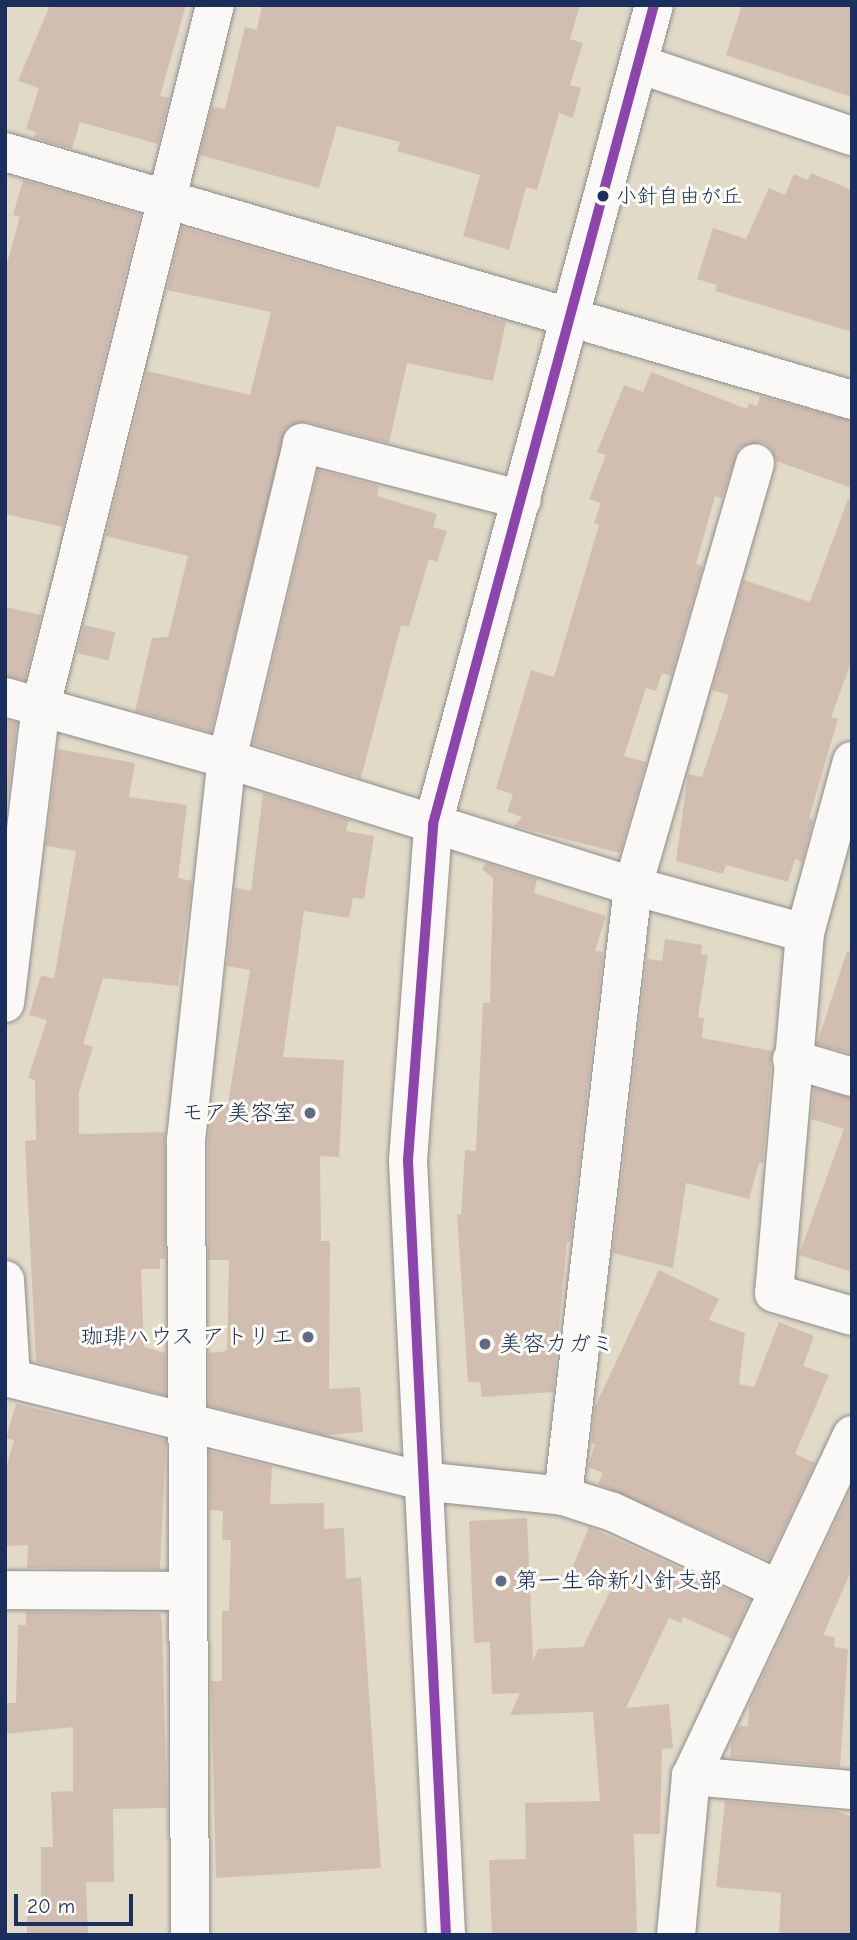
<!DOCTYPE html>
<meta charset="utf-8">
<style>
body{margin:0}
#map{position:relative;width:857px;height:1940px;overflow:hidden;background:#e1dac7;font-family:"Comic Neue","Klee One",sans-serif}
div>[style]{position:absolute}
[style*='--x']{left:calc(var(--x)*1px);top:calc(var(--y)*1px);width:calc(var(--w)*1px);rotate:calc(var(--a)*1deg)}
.building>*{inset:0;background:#d2beb0;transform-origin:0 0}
.roads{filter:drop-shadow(0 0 2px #8e8e8c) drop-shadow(0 0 2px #8e8e8c)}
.minor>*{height:38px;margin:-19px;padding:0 19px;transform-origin:19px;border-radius:19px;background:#faf9f7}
.bus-1>*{height:10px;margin:-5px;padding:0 5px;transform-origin:5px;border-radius:5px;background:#8e44ad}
.dots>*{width:19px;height:19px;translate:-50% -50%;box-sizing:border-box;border:4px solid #fdfcf7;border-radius:50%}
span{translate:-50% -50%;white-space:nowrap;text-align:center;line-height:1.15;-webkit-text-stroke:6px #fdfcf7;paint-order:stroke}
.bus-label{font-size:21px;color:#1b2f5e}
.left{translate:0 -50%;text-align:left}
.poi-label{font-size:23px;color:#1b2f5e}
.right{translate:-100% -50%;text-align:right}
.frame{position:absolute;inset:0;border:7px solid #1b2f5e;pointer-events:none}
.scale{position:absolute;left:14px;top:1894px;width:119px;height:32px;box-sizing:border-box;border:4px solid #1b2f5e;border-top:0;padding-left:9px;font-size:21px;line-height:24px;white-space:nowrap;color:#1b2f5e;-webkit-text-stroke:5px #fdfcf7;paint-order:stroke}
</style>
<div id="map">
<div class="building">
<div style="clip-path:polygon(50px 5px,186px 5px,160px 96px,169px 98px,158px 144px,80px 122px,72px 149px,34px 138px,36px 132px,26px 129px,39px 88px,18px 81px)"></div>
<div style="clip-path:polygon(262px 5px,580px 5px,570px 39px,583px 43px,570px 85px,581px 88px,573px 118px,559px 113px,537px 190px,526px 187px,509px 250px,463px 236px,480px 175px,397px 151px,400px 142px,337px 126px,319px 188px,200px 155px,212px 107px,225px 109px,245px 27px,257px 30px)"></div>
<div style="clip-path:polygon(742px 5px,852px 5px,852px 97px,726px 55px)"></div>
<div style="clip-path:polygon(811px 173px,852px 190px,852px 332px,715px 291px,717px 285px,697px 279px,713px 228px,746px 239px,769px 188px,785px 195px,794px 174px,808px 180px)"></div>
<div style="clip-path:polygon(23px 180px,140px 214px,63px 527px,5px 514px,5px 270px,20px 217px,13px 215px)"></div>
<div style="clip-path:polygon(182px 227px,506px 322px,493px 381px,407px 363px,389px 443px,307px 422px,286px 428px,211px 732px,135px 711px,152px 638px,168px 637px,188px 556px,106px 536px,147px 371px,250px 395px,271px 312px,167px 290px)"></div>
<div style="clip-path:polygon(651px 372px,747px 409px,749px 403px,757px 406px,760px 396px,852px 421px,852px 488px,776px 461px,771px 448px,762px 442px,739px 448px,722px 498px,715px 496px,696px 564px,703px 566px,671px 676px,662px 673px,656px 691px,646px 688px,624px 756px,646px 762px,620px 853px,514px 826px,522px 817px,507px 812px,513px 794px,496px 789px,531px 670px,554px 677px,599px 525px,594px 523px,601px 503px,589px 499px,606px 455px,597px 452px,624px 385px,643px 392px)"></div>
<div style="clip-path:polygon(318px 470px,379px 486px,377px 496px,437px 514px,433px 527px,447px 531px,437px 562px,429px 559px,409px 627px,401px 625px,361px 778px,253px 744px)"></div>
<div style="clip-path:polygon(848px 499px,852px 500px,852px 660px,831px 717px,838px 719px,809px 818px,813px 820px,802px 862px,795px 859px,788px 882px,726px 865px,723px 874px,676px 861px,688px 774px,702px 777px,729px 695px,712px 690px,744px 580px,810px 602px)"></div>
<div style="clip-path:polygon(5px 607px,41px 615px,25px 680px,5px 676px)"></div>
<div style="left:84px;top:625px;width:32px;height:29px;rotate:13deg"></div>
<div style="clip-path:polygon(5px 720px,17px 723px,5px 819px)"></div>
<div style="clip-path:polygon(58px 749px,135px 763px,129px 797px,187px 805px,178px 878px,192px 881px,178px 986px,103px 978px,83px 1044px,93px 1047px,79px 1092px,79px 1134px,165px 1132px,165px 1259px,160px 1259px,160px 1269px,141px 1269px,144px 1347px,165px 1353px,165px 1395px,36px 1362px,25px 1141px,36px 1140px,35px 1080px,28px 1078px,47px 1020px,29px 1015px,41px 975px,54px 979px,76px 851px,46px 846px)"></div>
<div style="clip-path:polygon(263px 793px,349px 820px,346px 831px,374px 836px,364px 899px,353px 898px,349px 918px,304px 911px,283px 1057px,344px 1060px,339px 1157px,320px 1156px,321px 1241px,330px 1241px,329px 1389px,360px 1387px,363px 1432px,326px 1435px,209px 1406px,209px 1353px,227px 1351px,229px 1260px,208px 1260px,208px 1141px,212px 1102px,228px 1103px,250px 970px,227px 966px,235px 888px,251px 891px)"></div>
<div style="clip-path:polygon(486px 863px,537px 879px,534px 893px,606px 916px,595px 951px,603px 952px,570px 1242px,567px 1242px,553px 1392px,482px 1397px,480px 1382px,468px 1382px,457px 1214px,461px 1215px,465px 1150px,476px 1151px,483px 1003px,490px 1003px,493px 878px,482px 869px)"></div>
<div style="clip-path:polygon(665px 939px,702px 945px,701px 954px,708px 955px,698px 1017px,704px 1018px,702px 1038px,772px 1051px,763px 1163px,759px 1163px,749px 1199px,686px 1183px,673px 1268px,613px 1253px,647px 959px,662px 961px)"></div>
<div style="clip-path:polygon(847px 951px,852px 952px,852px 1054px,817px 1044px)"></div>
<div style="clip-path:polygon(814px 1088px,852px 1098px,852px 1272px,799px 1255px,844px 1129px,811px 1119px)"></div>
<div style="clip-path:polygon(659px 1270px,719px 1299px,709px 1320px,745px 1333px,739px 1384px,754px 1387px,779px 1322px,814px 1336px,803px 1366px,829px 1375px,795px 1454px,815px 1463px,769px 1560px,598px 1484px,603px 1473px,588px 1467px,595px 1444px,591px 1443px,595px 1407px)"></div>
<div style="clip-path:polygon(16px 1404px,166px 1440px,160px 1569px,27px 1568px,28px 1545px,6px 1546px,5px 1472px,14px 1440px,6px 1438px)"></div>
<div style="clip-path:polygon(209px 1451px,272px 1466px,270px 1504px,324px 1503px,324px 1529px,344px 1528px,346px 1579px,361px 1577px,381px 1868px,216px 1878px,211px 1681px,222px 1681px,222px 1611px,229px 1611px,231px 1540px,222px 1540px,223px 1511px,210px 1510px)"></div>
<div style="clip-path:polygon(852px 1487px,852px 1569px,823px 1635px,835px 1637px,834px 1647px,848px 1649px,840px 1767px,730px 1757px,731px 1742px,739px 1726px,748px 1726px,749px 1705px)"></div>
<div style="clip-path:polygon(527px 1518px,533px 1661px,538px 1649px,583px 1647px,611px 1589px,571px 1571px,589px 1527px,750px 1600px,732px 1639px,683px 1617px,681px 1623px,669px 1618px,626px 1708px,669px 1704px,673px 1748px,662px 1749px,660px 1834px,634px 1834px,637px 1935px,492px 1935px,489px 1860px,526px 1859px,525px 1803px,600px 1801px,593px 1712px,510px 1715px,520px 1693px,492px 1694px,490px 1642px,474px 1643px,469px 1521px)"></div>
<div style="clip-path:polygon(26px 1612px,160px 1613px,162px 1621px,167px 1808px,113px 1809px,114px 1882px,86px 1882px,88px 1935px,27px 1935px,27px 1899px,41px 1899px,41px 1847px,53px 1847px,51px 1792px,73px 1791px,73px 1727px,5px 1734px,5px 1703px,16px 1703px,18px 1625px,26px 1625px)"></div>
<div style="clip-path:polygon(725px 1801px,836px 1811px,852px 1817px,852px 1935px,779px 1935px,781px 1893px,716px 1887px)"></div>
</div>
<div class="roads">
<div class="minor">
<div style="--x:639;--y:64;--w:225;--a:18.7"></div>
<div style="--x:5;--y:152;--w:883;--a:16.32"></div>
<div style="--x:5;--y:697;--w:230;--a:15.6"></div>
<div style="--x:227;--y:759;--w:425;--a:17.4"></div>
<div style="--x:633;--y:886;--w:178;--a:15.3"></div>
<div style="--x:852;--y:761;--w:178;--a:105.3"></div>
<div style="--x:805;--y:933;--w:361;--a:94.9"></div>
<div style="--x:774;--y:1293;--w:81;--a:16.4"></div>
<div style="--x:5;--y:1003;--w:299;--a:-83.1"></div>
<div style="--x:41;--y:706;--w:722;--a:-76.06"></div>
<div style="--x:792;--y:1059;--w:63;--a:16.7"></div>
<div style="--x:5;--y:1280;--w:98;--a:86.5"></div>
<div style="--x:5;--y:1377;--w:429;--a:14"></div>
<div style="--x:421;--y:1481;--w:143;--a:6"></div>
<div style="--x:563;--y:1496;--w:52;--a:17.7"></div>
<div style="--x:613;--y:1512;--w:180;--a:25"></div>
<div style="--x:563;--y:1496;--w:614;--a:-83.45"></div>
<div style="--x:633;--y:886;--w:440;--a:-73.9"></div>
<div style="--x:5;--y:1590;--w:182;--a:0.3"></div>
<div style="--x:691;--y:1776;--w:162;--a:5"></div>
<div style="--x:190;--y:1935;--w:795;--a:-90.29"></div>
<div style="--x:186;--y:1140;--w:383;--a:-83.9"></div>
<div style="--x:227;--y:759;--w:325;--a:-76.6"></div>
<div style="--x:302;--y:443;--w:227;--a:14.5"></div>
<div style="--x:446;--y:1935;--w:776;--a:-92.81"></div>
<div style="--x:408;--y:1160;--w:337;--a:-85.7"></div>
<div style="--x:433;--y:824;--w:848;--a:-74.9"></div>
<div style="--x:676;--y:1935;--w:160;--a:-84.6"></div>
<div style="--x:691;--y:1776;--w:377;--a:-64.7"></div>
</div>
</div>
<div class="bus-1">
<div style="--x:446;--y:1935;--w:776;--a:-92.81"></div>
<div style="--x:408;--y:1160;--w:337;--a:-85.7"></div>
<div style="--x:433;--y:824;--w:848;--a:-74.9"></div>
</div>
<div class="dots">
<div style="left:603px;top:196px;background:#1b2f5e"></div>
<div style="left:310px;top:1113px;background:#606b83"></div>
<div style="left:308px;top:1337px;background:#606b83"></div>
<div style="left:485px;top:1344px;background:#606b83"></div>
<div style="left:501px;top:1581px;background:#606b83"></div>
</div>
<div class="bus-label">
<span class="left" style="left:616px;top:196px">小針自由が丘</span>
</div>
<div class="poi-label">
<span class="right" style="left:296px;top:1113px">モア美容室</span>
<span class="right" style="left:294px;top:1337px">珈琲ハウス アトリエ</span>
<span class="left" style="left:499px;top:1344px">美容カガミ</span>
<span class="left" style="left:515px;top:1581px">第一生命新小針支部</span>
</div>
<div class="frame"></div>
<div class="scale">20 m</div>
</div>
